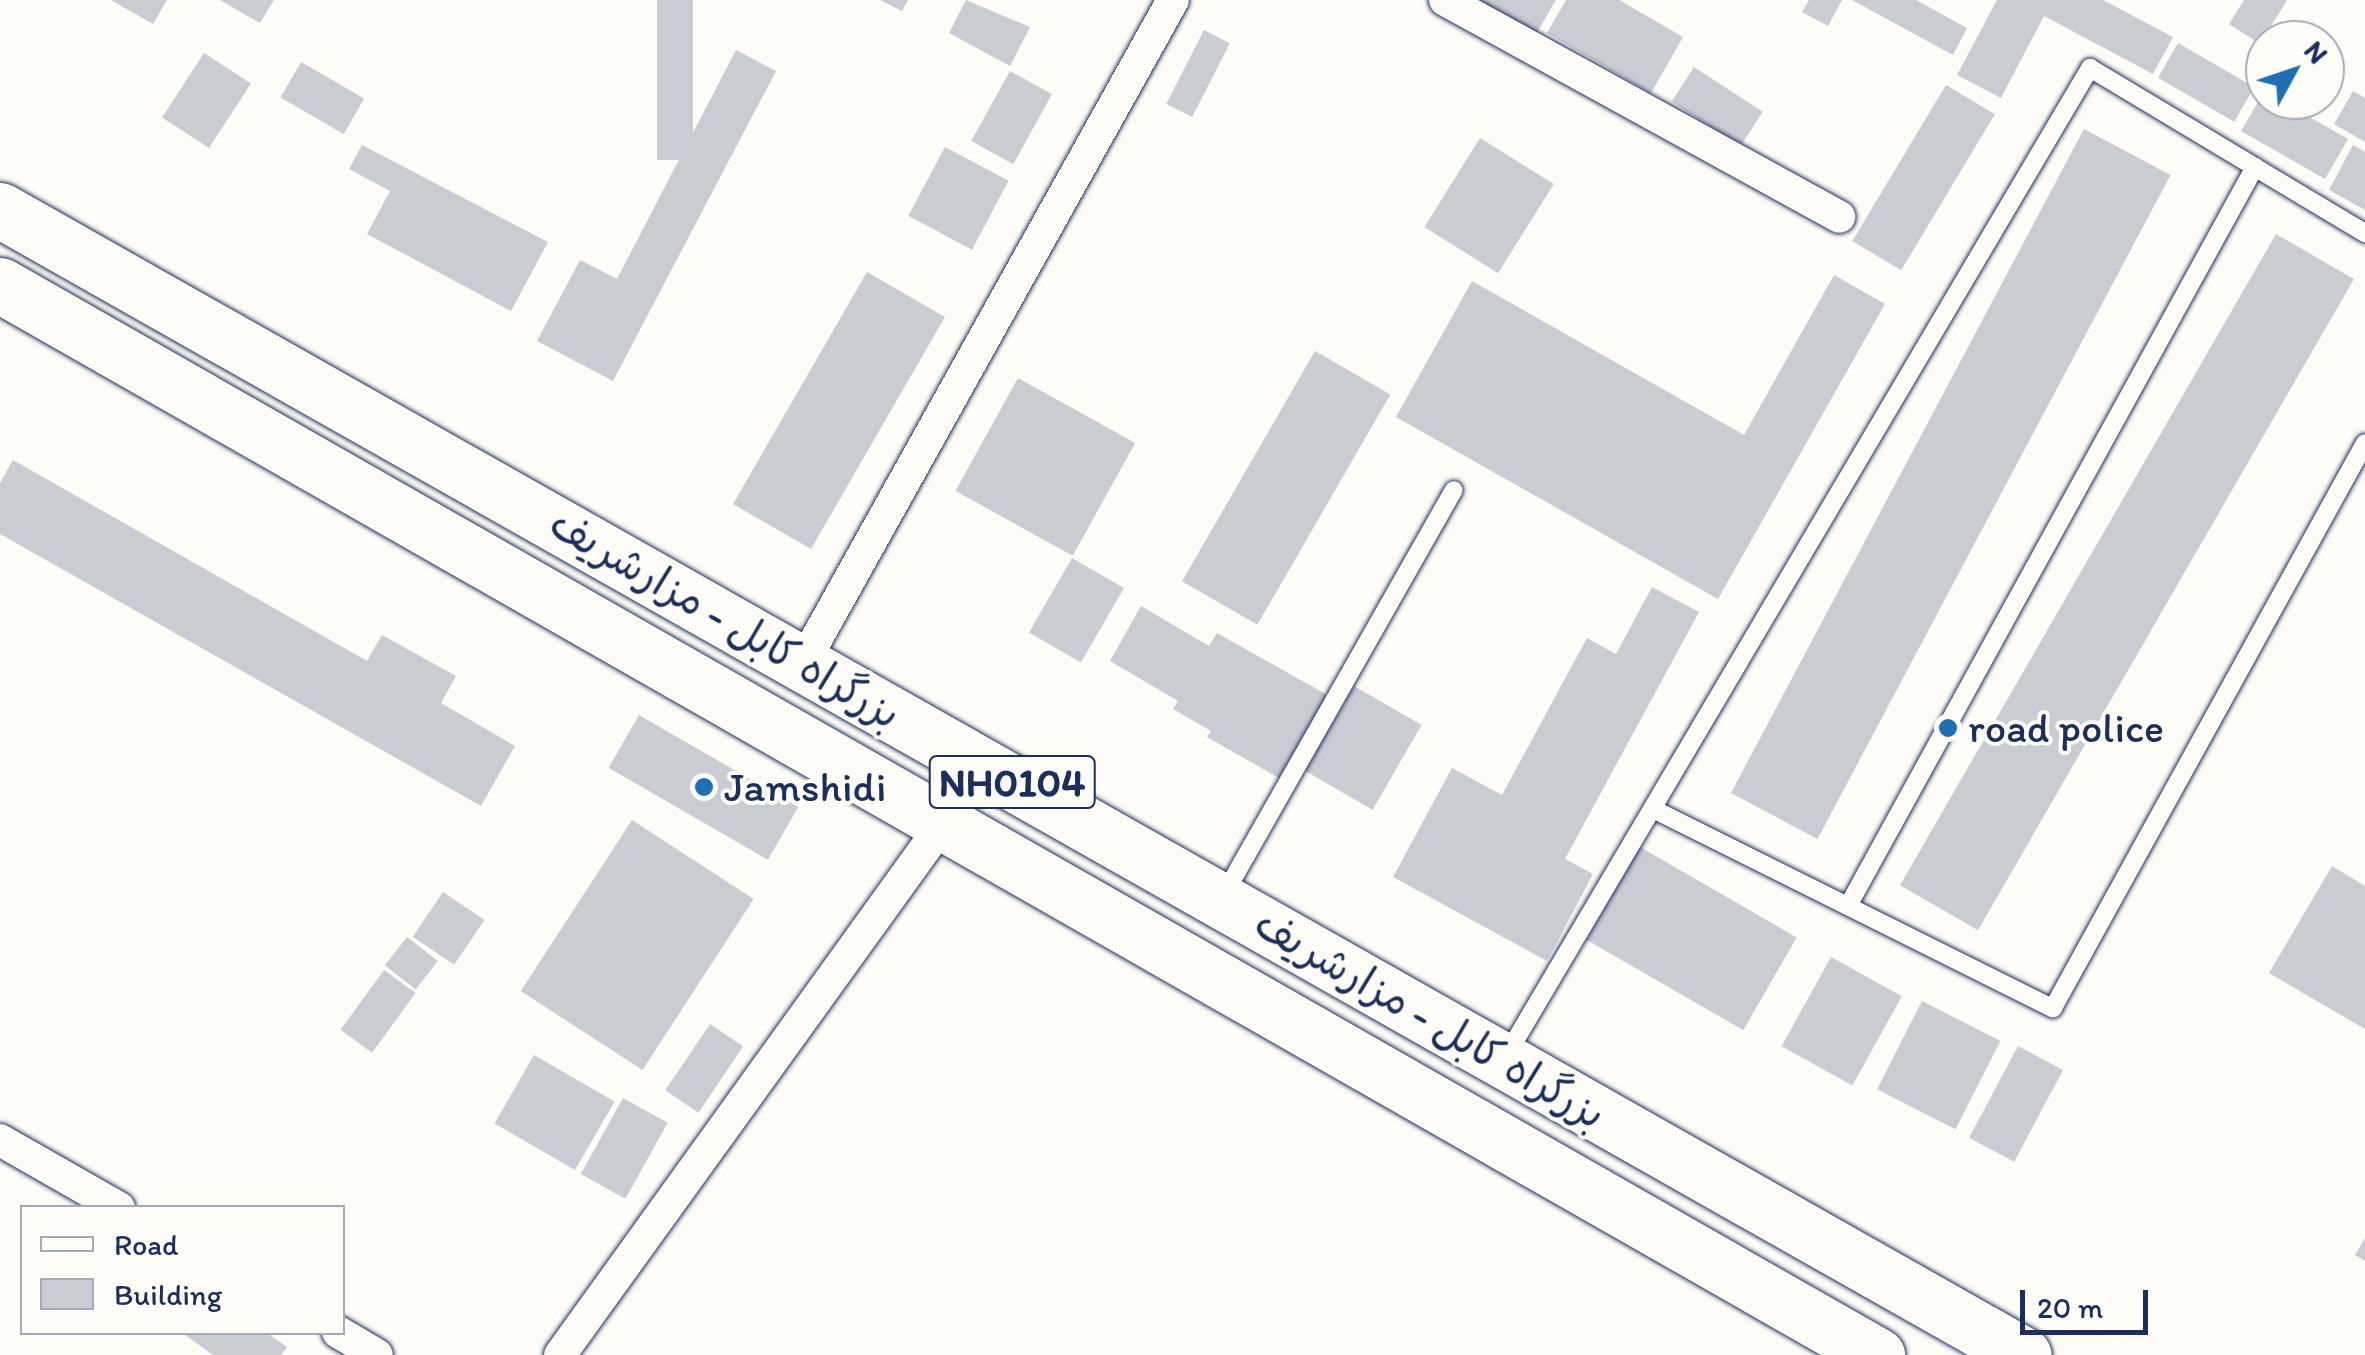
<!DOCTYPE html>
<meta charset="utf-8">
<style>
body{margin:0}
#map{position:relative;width:2365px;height:1355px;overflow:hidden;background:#fdfcf7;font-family:Itim,"Playpen Sans Arabic",sans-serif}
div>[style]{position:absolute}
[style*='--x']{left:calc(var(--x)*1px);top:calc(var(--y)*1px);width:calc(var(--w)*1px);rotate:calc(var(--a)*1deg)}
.building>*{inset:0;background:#c9ccd3;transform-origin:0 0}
.roads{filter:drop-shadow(0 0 2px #1b2f5e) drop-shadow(0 0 2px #1b2f5e)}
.service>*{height:18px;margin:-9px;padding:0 9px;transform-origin:9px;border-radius:9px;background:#fdfcf7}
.minor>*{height:32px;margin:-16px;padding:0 16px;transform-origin:16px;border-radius:16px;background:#fdfcf7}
.trunk>*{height:55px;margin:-27.5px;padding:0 27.5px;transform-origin:27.5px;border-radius:27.5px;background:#fdfcf7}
.dots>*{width:28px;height:28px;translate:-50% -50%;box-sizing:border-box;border:5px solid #fdfcf7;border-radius:50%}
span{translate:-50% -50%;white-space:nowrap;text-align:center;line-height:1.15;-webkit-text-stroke:8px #fdfcf7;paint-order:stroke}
.shield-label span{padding:2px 8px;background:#fdfcf7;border:2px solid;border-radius:8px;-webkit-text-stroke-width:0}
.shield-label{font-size:40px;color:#1b2f5e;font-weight:700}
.street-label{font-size:42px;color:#1b2f5e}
.poi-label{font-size:42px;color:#1b2f5e}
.left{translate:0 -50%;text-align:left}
.legend{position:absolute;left:20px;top:1205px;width:325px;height:130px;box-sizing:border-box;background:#fdfcf7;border:2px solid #a3aaba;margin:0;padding:12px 18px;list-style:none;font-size:30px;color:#1b2f5e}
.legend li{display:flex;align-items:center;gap:20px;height:50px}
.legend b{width:50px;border:2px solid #a3aaba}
.north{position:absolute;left:2245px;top:20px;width:100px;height:100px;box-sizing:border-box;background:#fdfcf7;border:2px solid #a3aaba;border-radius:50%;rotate:50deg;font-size:28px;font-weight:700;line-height:40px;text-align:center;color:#1b2f5e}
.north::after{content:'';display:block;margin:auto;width:35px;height:45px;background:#1f6fb2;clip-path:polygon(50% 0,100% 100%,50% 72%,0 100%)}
.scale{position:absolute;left:2020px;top:1290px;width:128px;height:45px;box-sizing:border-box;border:5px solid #1b2f5e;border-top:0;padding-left:12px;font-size:30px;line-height:35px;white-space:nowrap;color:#1b2f5e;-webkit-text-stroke:8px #fdfcf7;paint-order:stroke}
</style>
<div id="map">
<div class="building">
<div style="clip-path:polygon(111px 0,167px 0,153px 24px)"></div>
<div style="clip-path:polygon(220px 0,274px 0,260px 23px)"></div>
<div style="left:657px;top:0;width:36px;height:160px"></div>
<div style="clip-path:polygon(880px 0,908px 0,902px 11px)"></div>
<div style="clip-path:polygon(966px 0,1030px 27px,1010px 66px,949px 33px)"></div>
<div style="clip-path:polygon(1474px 0,1556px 0,1535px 36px)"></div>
<div style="clip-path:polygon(1566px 0,1619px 0,1683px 37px,1651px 93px,1547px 33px)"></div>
<div style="clip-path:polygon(1809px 0,1842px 0,1828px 26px,1802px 12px)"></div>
<div style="clip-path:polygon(1852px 0,1916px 0,1967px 28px,1953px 55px)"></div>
<div style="clip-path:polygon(1997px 0,2103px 0,2173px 37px,2153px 74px,2044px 16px,2001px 98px,1957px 75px)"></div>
<div style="clip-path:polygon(2244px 0,2287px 0,2260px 44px,2229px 24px)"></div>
<div style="left:1204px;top:30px;width:29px;height:83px;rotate:27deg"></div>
<div style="left:2178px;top:43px;width:88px;height:40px;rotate:30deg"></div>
<div style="clip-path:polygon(736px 50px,776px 71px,613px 381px,537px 341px,580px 260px,617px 279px)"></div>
<div style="left:204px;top:53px;width:56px;height:77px;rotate:33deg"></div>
<div style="left:301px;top:62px;width:73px;height:41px;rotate:30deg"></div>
<div style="left:1694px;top:67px;width:82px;height:41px;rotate:33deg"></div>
<div style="left:1010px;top:71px;width:48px;height:80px;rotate:29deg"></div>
<div style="left:1946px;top:85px;width:57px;height:182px;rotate:31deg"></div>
<div style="clip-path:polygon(2265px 90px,2265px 100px,2280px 100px,2348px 139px,2325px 179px,2241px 131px)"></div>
<div style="clip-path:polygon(2353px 91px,2365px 98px,2365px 142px,2334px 124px)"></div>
<div style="left:2084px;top:129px;width:98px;height:752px;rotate:28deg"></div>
<div style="left:1480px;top:138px;width:87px;height:105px;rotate:32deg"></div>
<div style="clip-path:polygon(362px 145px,548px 242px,511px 311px,367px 234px,390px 191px,349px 169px)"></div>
<div style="clip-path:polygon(2353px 145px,2365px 152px,2365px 210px,2329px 190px)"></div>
<div style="left:945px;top:147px;width:72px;height:78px;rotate:28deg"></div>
<div style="left:2276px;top:234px;width:90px;height:752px;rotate:30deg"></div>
<div style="left:867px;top:272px;width:90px;height:268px;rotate:30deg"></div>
<div style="clip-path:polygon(1834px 275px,1885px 304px,1718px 599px,1396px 417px,1472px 281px,1744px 435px)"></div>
<div style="left:1315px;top:351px;width:87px;height:266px;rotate:30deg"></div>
<div style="left:1018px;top:378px;width:134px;height:129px;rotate:29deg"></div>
<div style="clip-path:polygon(13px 460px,367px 661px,382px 635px,456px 676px,441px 703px,515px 746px,481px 806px,0 534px,0 483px)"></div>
<div style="left:1072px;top:558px;width:60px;height:86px;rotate:30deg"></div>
<div style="clip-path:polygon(1652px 587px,1699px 612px,1565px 859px,1593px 874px,1547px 961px,1393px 877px,1452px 768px,1502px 795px,1587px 638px,1616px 654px)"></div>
<div style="clip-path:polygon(1141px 606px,1209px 646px,1217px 633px,1327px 695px,1279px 778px,1207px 737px,1211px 731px,1173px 709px,1178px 701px,1110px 661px)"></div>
<div style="left:1354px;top:686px;width:78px;height:98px;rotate:30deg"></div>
<div style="left:639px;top:715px;width:184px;height:61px;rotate:30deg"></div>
<div style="left:632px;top:820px;width:145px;height:204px;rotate:33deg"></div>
<div style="left:1640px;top:847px;width:181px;height:107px;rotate:30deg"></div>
<div style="clip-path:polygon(2332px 866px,2365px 886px,2365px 1029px,2269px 973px)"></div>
<div style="left:443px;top:892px;width:50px;height:54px;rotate:34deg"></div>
<div style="left:407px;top:937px;width:39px;height:36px;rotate:38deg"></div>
<div style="left:1831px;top:957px;width:81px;height:102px;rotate:29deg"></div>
<div style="left:384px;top:970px;width:39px;height:74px;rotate:36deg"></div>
<div style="left:1922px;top:1001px;width:88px;height:99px;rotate:27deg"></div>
<div style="left:710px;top:1024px;width:40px;height:80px;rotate:34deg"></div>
<div style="left:2018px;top:1046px;width:51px;height:104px;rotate:28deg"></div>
<div style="left:534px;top:1055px;width:93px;height:79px;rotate:30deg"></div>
<div style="left:623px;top:1098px;width:51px;height:87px;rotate:29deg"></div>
<div style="clip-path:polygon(2365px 1238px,2365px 1261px,2355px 1255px)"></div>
<div style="clip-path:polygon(181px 1332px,266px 1332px,287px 1347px,281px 1355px,213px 1355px)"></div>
</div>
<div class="roads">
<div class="service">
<div style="--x:1653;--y:809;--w:447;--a:26.5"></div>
<div style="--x:2053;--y:1008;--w:645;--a:-61.09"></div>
<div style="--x:1222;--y:898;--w:469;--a:-60.4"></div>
<div style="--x:1848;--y:906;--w:844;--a:-61.16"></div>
<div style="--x:1506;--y:1056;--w:1148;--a:-59.41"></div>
<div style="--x:2090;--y:68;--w:321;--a:31"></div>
</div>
<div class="minor">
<div style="--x:1445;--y:0;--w:450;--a:28.8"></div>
<div style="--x:803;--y:663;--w:759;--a:-60.84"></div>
<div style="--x:0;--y:1140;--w:137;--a:29.7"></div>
<div style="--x:338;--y:1332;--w:45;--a:30.5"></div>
<div style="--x:560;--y:1355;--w:725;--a:-54.21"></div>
</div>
<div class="trunk">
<div style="--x:0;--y:210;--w:2325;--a:29.5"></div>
<div style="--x:0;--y:285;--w:2161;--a:29.69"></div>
</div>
</div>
<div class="dots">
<div style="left:1948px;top:728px;background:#1f6fb2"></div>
<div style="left:704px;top:787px;background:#1f6fb2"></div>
</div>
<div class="shield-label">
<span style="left:1012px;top:782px">NH0104</span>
</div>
<div class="street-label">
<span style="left:725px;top:619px;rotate:30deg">بزرگراه کابل - مزارشریف</span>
<span style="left:1430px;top:1019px;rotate:30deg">بزرگراه کابل - مزارشریف</span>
</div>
<div class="poi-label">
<span class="left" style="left:1968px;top:728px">road police</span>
<span class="left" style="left:724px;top:787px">Jamshidi</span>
</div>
<ul class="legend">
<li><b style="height:12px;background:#fdfcf7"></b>Road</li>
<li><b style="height:28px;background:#c9ccd3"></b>Building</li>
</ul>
<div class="north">N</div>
<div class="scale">20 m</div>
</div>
